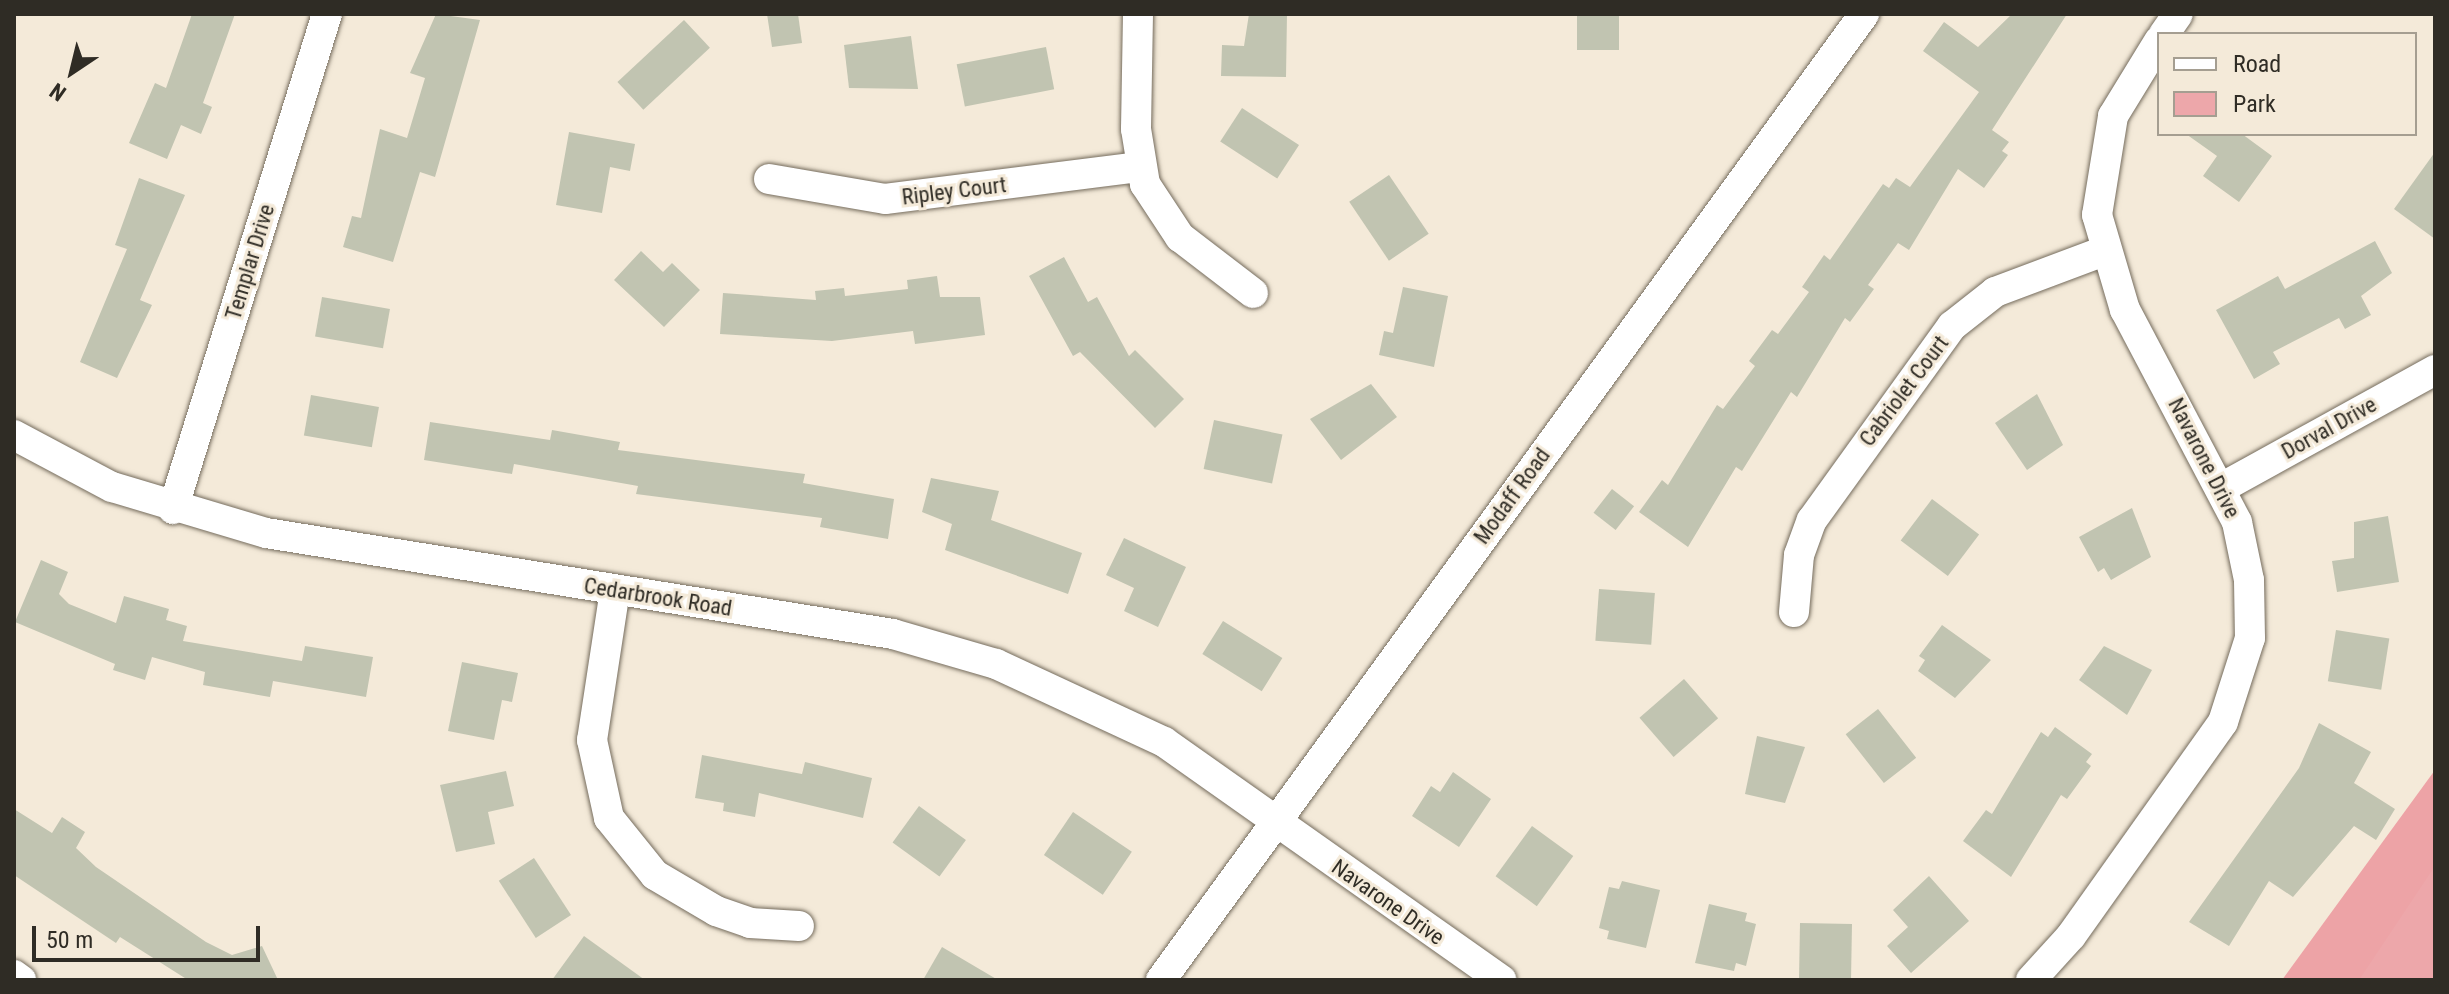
<!DOCTYPE html>
<style>
body{margin:0}
#map{position:relative;width:2449px;height:994px;overflow:hidden;background:#f4ead9;font-family:"Roboto Condensed",sans-serif}
div>[style]{position:absolute}
[style*='--x']{left:calc(var(--x)*1px);top:calc(var(--y)*1px);width:calc(var(--w)*1px);rotate:calc(var(--a)*1deg)}
.green>*{inset:0;background:#eda7aa}
.forest>*{inset:0;background:#eda3a6}
.building>*{inset:0;background:#c1c4b1;transform-origin:0 0}
.roads{filter:drop-shadow(0 0 2px #756c5d) drop-shadow(0 0 2px #756c5d)}
.minor>*{height:30px;margin:-15px;padding:0 15px;transform-origin:15px;border-radius:15px;background:#fff}
span{translate:-50% -50%;white-space:nowrap;text-align:center;line-height:1.15;-webkit-text-stroke:6px #f4ead9;paint-order:stroke}
.street-label{font-size:22px;color:#2f2c25}
.frame{position:absolute;inset:0;border:16px solid #2f2c25;pointer-events:none}
.legend{position:absolute;left:2157px;top:32px;width:260px;height:104px;box-sizing:border-box;background:#f4ead9;border:2px solid #a59e91;margin:0;padding:10px 14px;list-style:none;font-size:24px;color:#2f2c25}
.legend li{display:flex;align-items:center;gap:16px;height:40px}
.legend b{width:40px;border:2px solid #a59e91}
.north{position:absolute;left:32px;top:32px;width:80px;height:80px;-webkit-text-stroke:6px #f4ead9;paint-order:stroke;rotate:215deg;font-size:22px;font-weight:700;line-height:32px;text-align:center;color:#2f2c25}
.north::after{content:'';display:block;margin:auto;width:28px;height:36px;background:#2f2c25;clip-path:polygon(50% 0,100% 100%,50% 72%,0 100%)}
.scale{position:absolute;left:32px;top:926px;width:228px;height:36px;box-sizing:border-box;border:4px solid #2f2c25;border-top:0;padding-left:10px;font-size:24px;line-height:28px;white-space:nowrap;color:#2f2c25;-webkit-text-stroke:6px #f4ead9;paint-order:stroke}
</style>
<div id="map">
<div class="green">
<div style="clip-path:polygon(2435px 771px,2435px 980px,2283px 980px)"></div>
</div>
<div class="forest">
<div style="clip-path:polygon(2435px 770px,2435px 866px,2359px 980px,2282px 980px)"></div>
</div>
<div class="building">
<div style="clip-path:polygon(192px 14px,235px 14px,203px 103px,212px 107px,201px 134px,181px 125px,167px 159px,129px 143px,155px 83px,166px 88px)"></div>
<div style="clip-path:polygon(436px 14px,480px 20px,435px 177px,420px 172px,393px 262px,343px 247px,352px 216px,361px 218px,380px 129px,407px 138px,425px 78px,410px 73px)"></div>
<div style="clip-path:polygon(767px 14px,798px 14px,802px 43px,772px 47px)"></div>
<div style="clip-path:polygon(1249px 14px,1287px 14px,1286px 77px,1221px 76px,1222px 45px,1244px 46px)"></div>
<div style="left:1577px;top:14px;width:42px;height:36px"></div>
<div style="clip-path:polygon(2012px 14px,2067px 14px,1992px 130px,2009px 142px,2002px 151px,2008px 155px,1984px 188px,1958px 169px,1909px 250px,1898px 243px,1868px 285px,1874px 289px,1850px 322px,1845px 318px,1797px 397px,1791px 392px,1742px 471px,1736px 467px,1688px 547px,1639px 512px,1662px 480px,1668px 485px,1717px 405px,1723px 409px,1755px 366px,1749px 361px,1772px 330px,1778px 334px,1809px 292px,1802px 287px,1824px 255px,1830px 260px,1883px 184px,1889px 188px,1896px 178px,1910px 187px,1979px 92px,1923px 51px,1944px 22px,1978px 47px)"></div>
<div style="left:684px;top:20px;width:38px;height:91px;rotate:47deg"></div>
<div style="clip-path:polygon(911px 36px,918px 89px,849px 88px,844px 45px)"></div>
<div style="left:1046px;top:47px;width:43px;height:91px;rotate:79deg"></div>
<div style="left:1242px;top:108px;width:68px;height:40px;rotate:33deg"></div>
<div style="clip-path:polygon(569px 132px,635px 144px,630px 171px,610px 167px,602px 213px,556px 205px)"></div>
<div style="clip-path:polygon(2186px 134px,2242px 134px,2272px 156px,2239px 202px,2203px 176px,2217px 156px)"></div>
<div style="clip-path:polygon(2435px 152px,2435px 239px,2394px 209px)"></div>
<div style="left:1389px;top:175px;width:71px;height:48px;rotate:56deg"></div>
<div style="clip-path:polygon(139px 178px,185px 195px,140px 300px,152px 305px,117px 378px,80px 362px,127px 249px,115px 245px)"></div>
<div style="clip-path:polygon(2375px 241px,2392px 273px,2361px 296px,2371px 315px,2345px 329px,2339px 318px,2273px 352px,2280px 364px,2254px 379px,2216px 310px,2278px 276px,2285px 289px)"></div>
<div style="clip-path:polygon(641px 251px,663px 272px,672px 263px,700px 290px,664px 327px,614px 280px)"></div>
<div style="clip-path:polygon(1064px 257px,1088px 302px,1097px 297px,1129px 356px,1135px 350px,1184px 399px,1155px 428px,1080px 352px,1073px 356px,1029px 276px)"></div>
<div style="clip-path:polygon(937px 276px,940px 297px,980px 297px,985px 335px,915px 344px,913px 331px,832px 341px,720px 334px,723px 293px,816px 300px,815px 291px,844px 288px,845px 296px,908px 289px,907px 280px)"></div>
<div style="clip-path:polygon(1403px 287px,1448px 296px,1434px 367px,1379px 355px,1384px 331px,1393px 333px)"></div>
<div style="left:322px;top:297px;width:69px;height:40px;rotate:10deg"></div>
<div style="clip-path:polygon(1371px 384px,1397px 417px,1341px 460px,1310px 419px)"></div>
<div style="clip-path:polygon(2037px 394px,2063px 445px,2027px 470px,1995px 423px)"></div>
<div style="left:311px;top:395px;width:69px;height:41px;rotate:10deg"></div>
<div style="left:1214px;top:420px;width:70px;height:50px;rotate:12deg"></div>
<div style="clip-path:polygon(430px 422px,550px 440px,552px 430px,620px 442px,618px 450px,805px 474px,803px 483px,894px 499px,888px 539px,820px 527px,822px 518px,636px 494px,638px 486px,514px 464px,512px 474px,424px 460px)"></div>
<div style="clip-path:polygon(931px 478px,999px 491px,991px 520px,1082px 553px,1068px 594px,945px 550px,952px 524px,922px 512px)"></div>
<div style="left:1612px;top:489px;width:28px;height:30px;rotate:38deg"></div>
<div style="left:1932px;top:499px;width:59px;height:52px;rotate:37deg"></div>
<div style="clip-path:polygon(2132px 508px,2151px 557px,2111px 580px,2104px 568px,2098px 572px,2079px 537px)"></div>
<div style="clip-path:polygon(2388px 516px,2399px 582px,2337px 592px,2332px 561px,2354px 558px,2354px 522px)"></div>
<div style="clip-path:polygon(1124px 538px,1186px 567px,1158px 627px,1124px 611px,1134px 588px,1106px 575px)"></div>
<div style="clip-path:polygon(41px 560px,68px 572px,59px 594px,69px 604px,116px 623px,124px 596px,169px 609px,166px 620px,187px 626px,183px 641px,302px 661px,305px 646px,373px 657px,366px 697px,273px 681px,270px 697px,203px 685px,205px 672px,152px 657px,145px 680px,113px 670px,115px 664px,15px 622px)"></div>
<div style="left:1599px;top:589px;width:56px;height:52px;rotate:4deg"></div>
<div style="left:1223px;top:621px;width:70px;height:39px;rotate:32deg"></div>
<div style="clip-path:polygon(1942px 625px,1991px 660px,1955px 698px,1918px 671px,1925px 660px,1919px 656px)"></div>
<div style="left:2336px;top:630px;width:54px;height:52px;rotate:9deg"></div>
<div style="clip-path:polygon(2104px 646px,2152px 670px,2127px 715px,2079px 680px)"></div>
<div style="clip-path:polygon(462px 662px,518px 673px,512px 702px,502px 700px,494px 740px,448px 731px)"></div>
<div style="left:1684px;top:679px;width:52px;height:59px;rotate:49deg"></div>
<div style="left:1878px;top:709px;width:62px;height:41px;rotate:52deg"></div>
<div style="clip-path:polygon(2319px 723px,2371px 752px,2354px 783px,2395px 809px,2376px 840px,2354px 826px,2293px 897px,2269px 881px,2229px 946px,2189px 922px,2299px 768px)"></div>
<div style="clip-path:polygon(2055px 727px,2092px 754px,2086px 762px,2091px 766px,2067px 799px,2061px 795px,2011px 877px,1963px 841px,1986px 810px,1992px 814px,2041px 732px,2048px 737px)"></div>
<div style="clip-path:polygon(1757px 736px,1805px 747px,1785px 803px,1745px 794px)"></div>
<div style="clip-path:polygon(702px 755px,802px 774px,805px 762px,872px 778px,863px 818px,759px 793px,755px 817px,723px 811px,724px 803px,695px 798px)"></div>
<div style="clip-path:polygon(506px 771px,514px 806px,488px 812px,495px 844px,456px 852px,440px 785px)"></div>
<div style="clip-path:polygon(1453px 772px,1491px 799px,1459px 847px,1412px 816px,1431px 786px,1440px 792px)"></div>
<div style="left:919px;top:806px;width:58px;height:45px;rotate:36deg"></div>
<div style="clip-path:polygon(14px 809px,52px 833px,62px 817px,85px 832px,76px 848px,96px 867px,206px 942px,232px 955px,262px 946px,278px 980px,188px 980px,120px 937px,116px 943px,14px 875px)"></div>
<div style="left:1073px;top:812px;width:71px;height:52px;rotate:34deg"></div>
<div style="left:1532px;top:826px;width:51px;height:62px;rotate:36deg"></div>
<div style="left:534px;top:858px;width:68px;height:42px;rotate:57deg"></div>
<div style="clip-path:polygon(1929px 876px,1969px 921px,1911px 973px,1887px 946px,1908px 927px,1893px 910px)"></div>
<div style="clip-path:polygon(1622px 881px,1660px 890px,1646px 948px,1607px 939px,1609px 931px,1599px 928px,1609px 887px,1619px 889px)"></div>
<div style="clip-path:polygon(1709px 904px,1747px 913px,1745px 921px,1756px 924px,1746px 966px,1736px 963px,1734px 971px,1695px 963px)"></div>
<div style="left:1800px;top:923px;width:52px;height:57px;rotate:1deg"></div>
<div style="clip-path:polygon(584px 936px,645px 980px,552px 980px)"></div>
<div style="clip-path:polygon(942px 947px,998px 980px,923px 980px)"></div>
</div>
<div class="roads">
<div class="minor">
<div style="--x:1138;--y:14;--w:115;--a:91"></div>
<div style="--x:1136;--y:129;--w:56;--a:80.7"></div>
<div style="--x:1145;--y:184;--w:64;--a:56.6"></div>
<div style="--x:1180;--y:237;--w:92;--a:37.5"></div>
<div style="--x:2164;--y:34;--w:24;--a:-55"></div>
<div style="--x:769;--y:179;--w:118;--a:9.8"></div>
<div style="--x:885;--y:199;--w:257;--a:-7.2"></div>
<div style="--x:14;--y:435;--w:111;--a:28"></div>
<div style="--x:112;--y:487;--w:161;--a:16.6"></div>
<div style="--x:266;--y:533;--w:635;--a:9.15"></div>
<div style="--x:893;--y:634;--w:107;--a:16.2"></div>
<div style="--x:996;--y:664;--w:185;--a:24.9"></div>
<div style="--x:1164;--y:742;--w:413;--a:35.2"></div>
<div style="--x:2223;--y:487;--w:242;--a:-28.9"></div>
<div style="--x:173;--y:509;--w:518;--a:-72.72"></div>
<div style="--x:615;--y:590;--w:152;--a:98.7"></div>
<div style="--x:592;--y:740;--w:80;--a:77.7"></div>
<div style="--x:609;--y:818;--w:73;--a:51.1"></div>
<div style="--x:655;--y:875;--w:71;--a:30.5"></div>
<div style="--x:716;--y:911;--w:36;--a:19"></div>
<div style="--x:750;--y:923;--w:49;--a:3.5"></div>
<div style="--x:1794;--y:612;--w:57;--a:-85"></div>
<div style="--x:1799;--y:555;--w:37;--a:-70"></div>
<div style="--x:1812;--y:520;--w:239;--a:-54.2"></div>
<div style="--x:1952;--y:326;--w:55;--a:-38.3"></div>
<div style="--x:1995;--y:292;--w:116;--a:-20.6"></div>
<div style="--x:14;--y:975;--w:9;--a:36"></div>
<div style="--x:1161;--y:980;--w:1195;--a:-53.95"></div>
<div style="--x:2031;--y:980;--w:59;--a:-47.7"></div>
<div style="--x:2071;--y:936;--w:262;--a:-54.6"></div>
<div style="--x:2223;--y:722;--w:88;--a:-72.2"></div>
<div style="--x:2250;--y:638;--w:58;--a:-91"></div>
<div style="--x:2249;--y:580;--w:59;--a:-101.7"></div>
<div style="--x:2237;--y:522;--w:240;--a:-117.8"></div>
<div style="--x:2125;--y:310;--w:99;--a:-106.4"></div>
<div style="--x:2097;--y:215;--w:100;--a:-80.8"></div>
<div style="--x:2113;--y:116;--w:88;--a:-58.5"></div>
</div>
</div>
<div class="street-label">
<span style="left:954px;top:191px;rotate:-7deg">Ripley Court</span>
<span style="left:250px;top:262px;rotate:-73deg">Templar Drive</span>
<span style="left:1904px;top:391px;rotate:-53deg">Cabriolet Court</span>
<span style="left:2329px;top:428px;rotate:-29deg">Dorval Drive</span>
<span style="left:2204px;top:458px;rotate:63deg">Navarone Drive</span>
<span style="left:1512px;top:496px;rotate:-54deg">Modaff Road</span>
<span style="left:658px;top:597px;rotate:9deg">Cedarbrook Road</span>
<span style="left:1388px;top:902px;rotate:35deg">Navarone Drive</span>
</div>
<div class="frame"></div>
<ul class="legend">
<li><b style="height:10px;background:#fff"></b>Road</li>
<li><b style="height:22px;background:#eda7aa"></b>Park</li>
</ul>
<div class="north">N</div>
<div class="scale">50 m</div>
</div>
